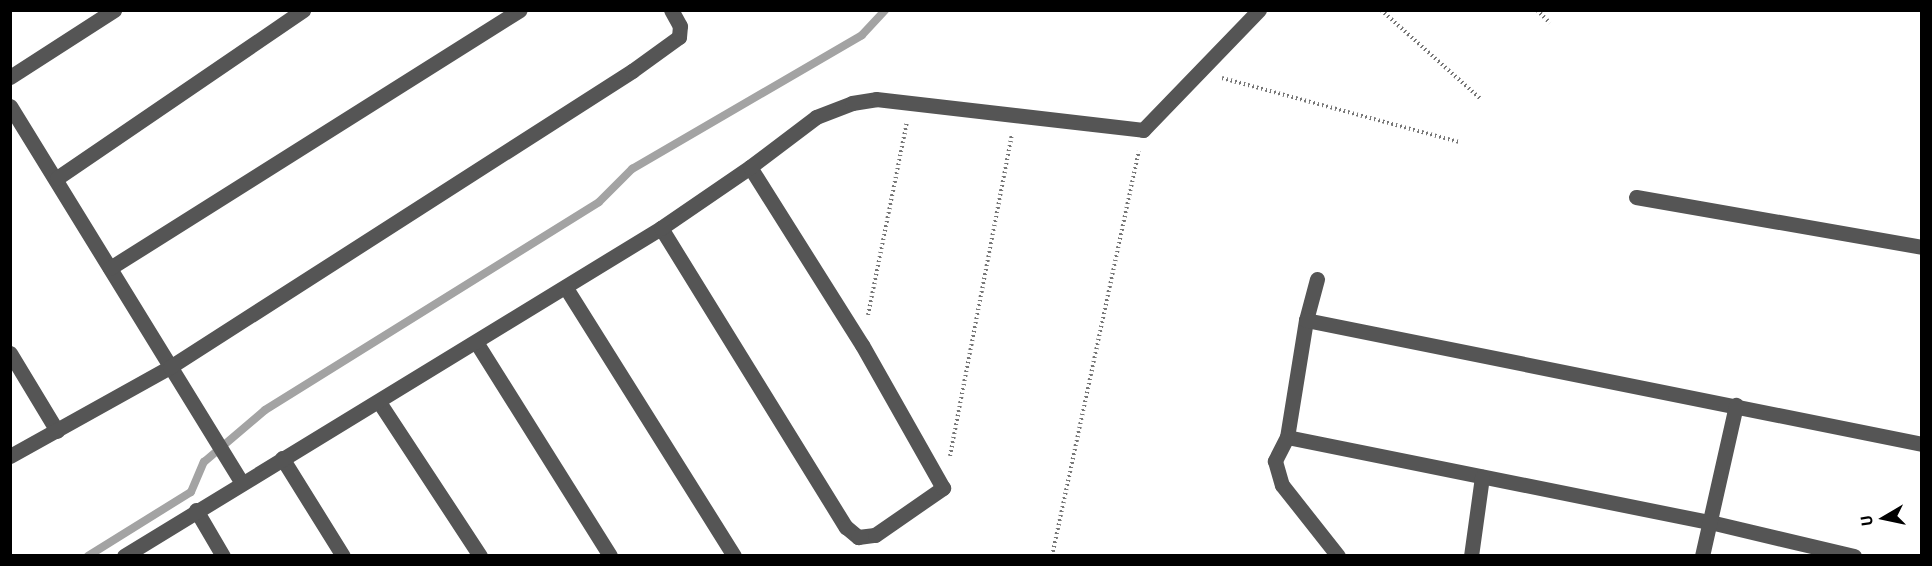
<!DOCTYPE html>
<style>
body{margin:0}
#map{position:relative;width:1932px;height:566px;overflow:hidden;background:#fff;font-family:Barlow,sans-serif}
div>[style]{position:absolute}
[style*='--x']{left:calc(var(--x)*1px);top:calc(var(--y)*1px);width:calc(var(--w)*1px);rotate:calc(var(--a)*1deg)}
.stream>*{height:8px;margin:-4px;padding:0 4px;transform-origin:4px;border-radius:4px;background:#a3a3a3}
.path>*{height:4px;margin-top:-2px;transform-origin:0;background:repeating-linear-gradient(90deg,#777 0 1.5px,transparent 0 4.5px)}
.minor>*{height:15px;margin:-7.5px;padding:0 7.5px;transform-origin:7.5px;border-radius:7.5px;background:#555}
span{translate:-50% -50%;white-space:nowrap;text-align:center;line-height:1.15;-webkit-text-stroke:4.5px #fff;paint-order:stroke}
.frame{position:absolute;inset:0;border:12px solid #000;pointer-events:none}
.north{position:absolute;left:1854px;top:488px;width:60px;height:60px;-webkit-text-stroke:4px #fff;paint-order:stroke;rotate:261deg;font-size:16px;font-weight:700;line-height:24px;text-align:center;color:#000}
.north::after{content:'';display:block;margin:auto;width:21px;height:27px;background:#000;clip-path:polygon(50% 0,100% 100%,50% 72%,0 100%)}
</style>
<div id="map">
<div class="stream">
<div style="--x:88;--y:556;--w:121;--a:-31.9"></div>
<div style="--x:191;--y:492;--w:33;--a:-67"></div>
<div style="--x:204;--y:462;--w:80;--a:-40.4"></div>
<div style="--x:265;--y:410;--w:393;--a:-31.9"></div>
<div style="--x:599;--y:202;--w:47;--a:-45"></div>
<div style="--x:632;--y:169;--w:266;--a:-30.2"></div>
<div style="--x:862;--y:35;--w:34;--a:-47"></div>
</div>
<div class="path">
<div style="--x:1381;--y:10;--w:134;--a:41.7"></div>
<div style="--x:1537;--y:10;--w:18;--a:45"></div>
<div style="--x:1222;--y:78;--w:246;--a:15.1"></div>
<div style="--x:868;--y:315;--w:197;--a:-78.6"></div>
<div style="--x:950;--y:456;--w:328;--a:-79.1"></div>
<div style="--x:1052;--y:556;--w:414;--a:-77.9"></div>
</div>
<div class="minor">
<div style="--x:10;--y:77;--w:124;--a:-32.8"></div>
<div style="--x:10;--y:106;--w:441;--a:58.4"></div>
<div style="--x:57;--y:178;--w:298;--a:-34.3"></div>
<div style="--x:1636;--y:197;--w:290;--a:9.9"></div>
<div style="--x:661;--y:228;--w:352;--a:58.3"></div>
<div style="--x:846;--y:527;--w:16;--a:40"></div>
<div style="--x:858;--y:537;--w:17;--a:-7"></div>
<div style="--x:875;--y:535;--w:83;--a:-34.7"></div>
<div style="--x:943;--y:488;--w:164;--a:-119.5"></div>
<div style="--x:862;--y:345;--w:210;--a:-122.2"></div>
<div style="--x:110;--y:268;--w:484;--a:-32.2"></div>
<div style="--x:1317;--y:279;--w:42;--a:105"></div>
<div style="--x:1306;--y:320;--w:119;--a:99.2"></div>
<div style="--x:1287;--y:437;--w:431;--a:11.4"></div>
<div style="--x:1710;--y:522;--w:148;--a:13.3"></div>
<div style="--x:566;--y:288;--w:316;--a:57.9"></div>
<div style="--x:1306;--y:320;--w:628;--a:11.38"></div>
<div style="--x:476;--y:342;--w:252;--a:57.9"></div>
<div style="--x:10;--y:353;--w:91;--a:58.9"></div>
<div style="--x:379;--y:402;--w:184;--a:56.7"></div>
<div style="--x:1287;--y:437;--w:27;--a:117"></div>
<div style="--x:1275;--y:461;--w:25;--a:74"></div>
<div style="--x:1282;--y:485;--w:90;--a:51.7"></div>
<div style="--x:10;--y:456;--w:183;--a:-29.1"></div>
<div style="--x:170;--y:367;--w:549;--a:-32.65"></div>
<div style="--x:632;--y:71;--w:58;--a:-35.9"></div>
<div style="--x:679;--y:37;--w:11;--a:-85"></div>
<div style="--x:680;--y:26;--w:18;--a:-119"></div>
<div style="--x:282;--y:458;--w:115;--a:58.1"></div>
<div style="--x:196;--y:510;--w:53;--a:59.6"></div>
<div style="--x:124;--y:556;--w:629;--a:-31.42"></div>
<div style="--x:661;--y:228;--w:108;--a:-34.4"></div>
<div style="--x:750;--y:167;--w:83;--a:-37.1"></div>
<div style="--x:816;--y:117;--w:39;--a:-21"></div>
<div style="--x:852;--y:103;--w:24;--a:-9"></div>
<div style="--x:876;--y:99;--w:269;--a:6.6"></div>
<div style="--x:1143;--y:130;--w:167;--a:-46"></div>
<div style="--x:1471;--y:556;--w:80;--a:-82.1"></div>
<div style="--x:1702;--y:556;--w:155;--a:-77.3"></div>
</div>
<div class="frame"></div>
<div class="north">U</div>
</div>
